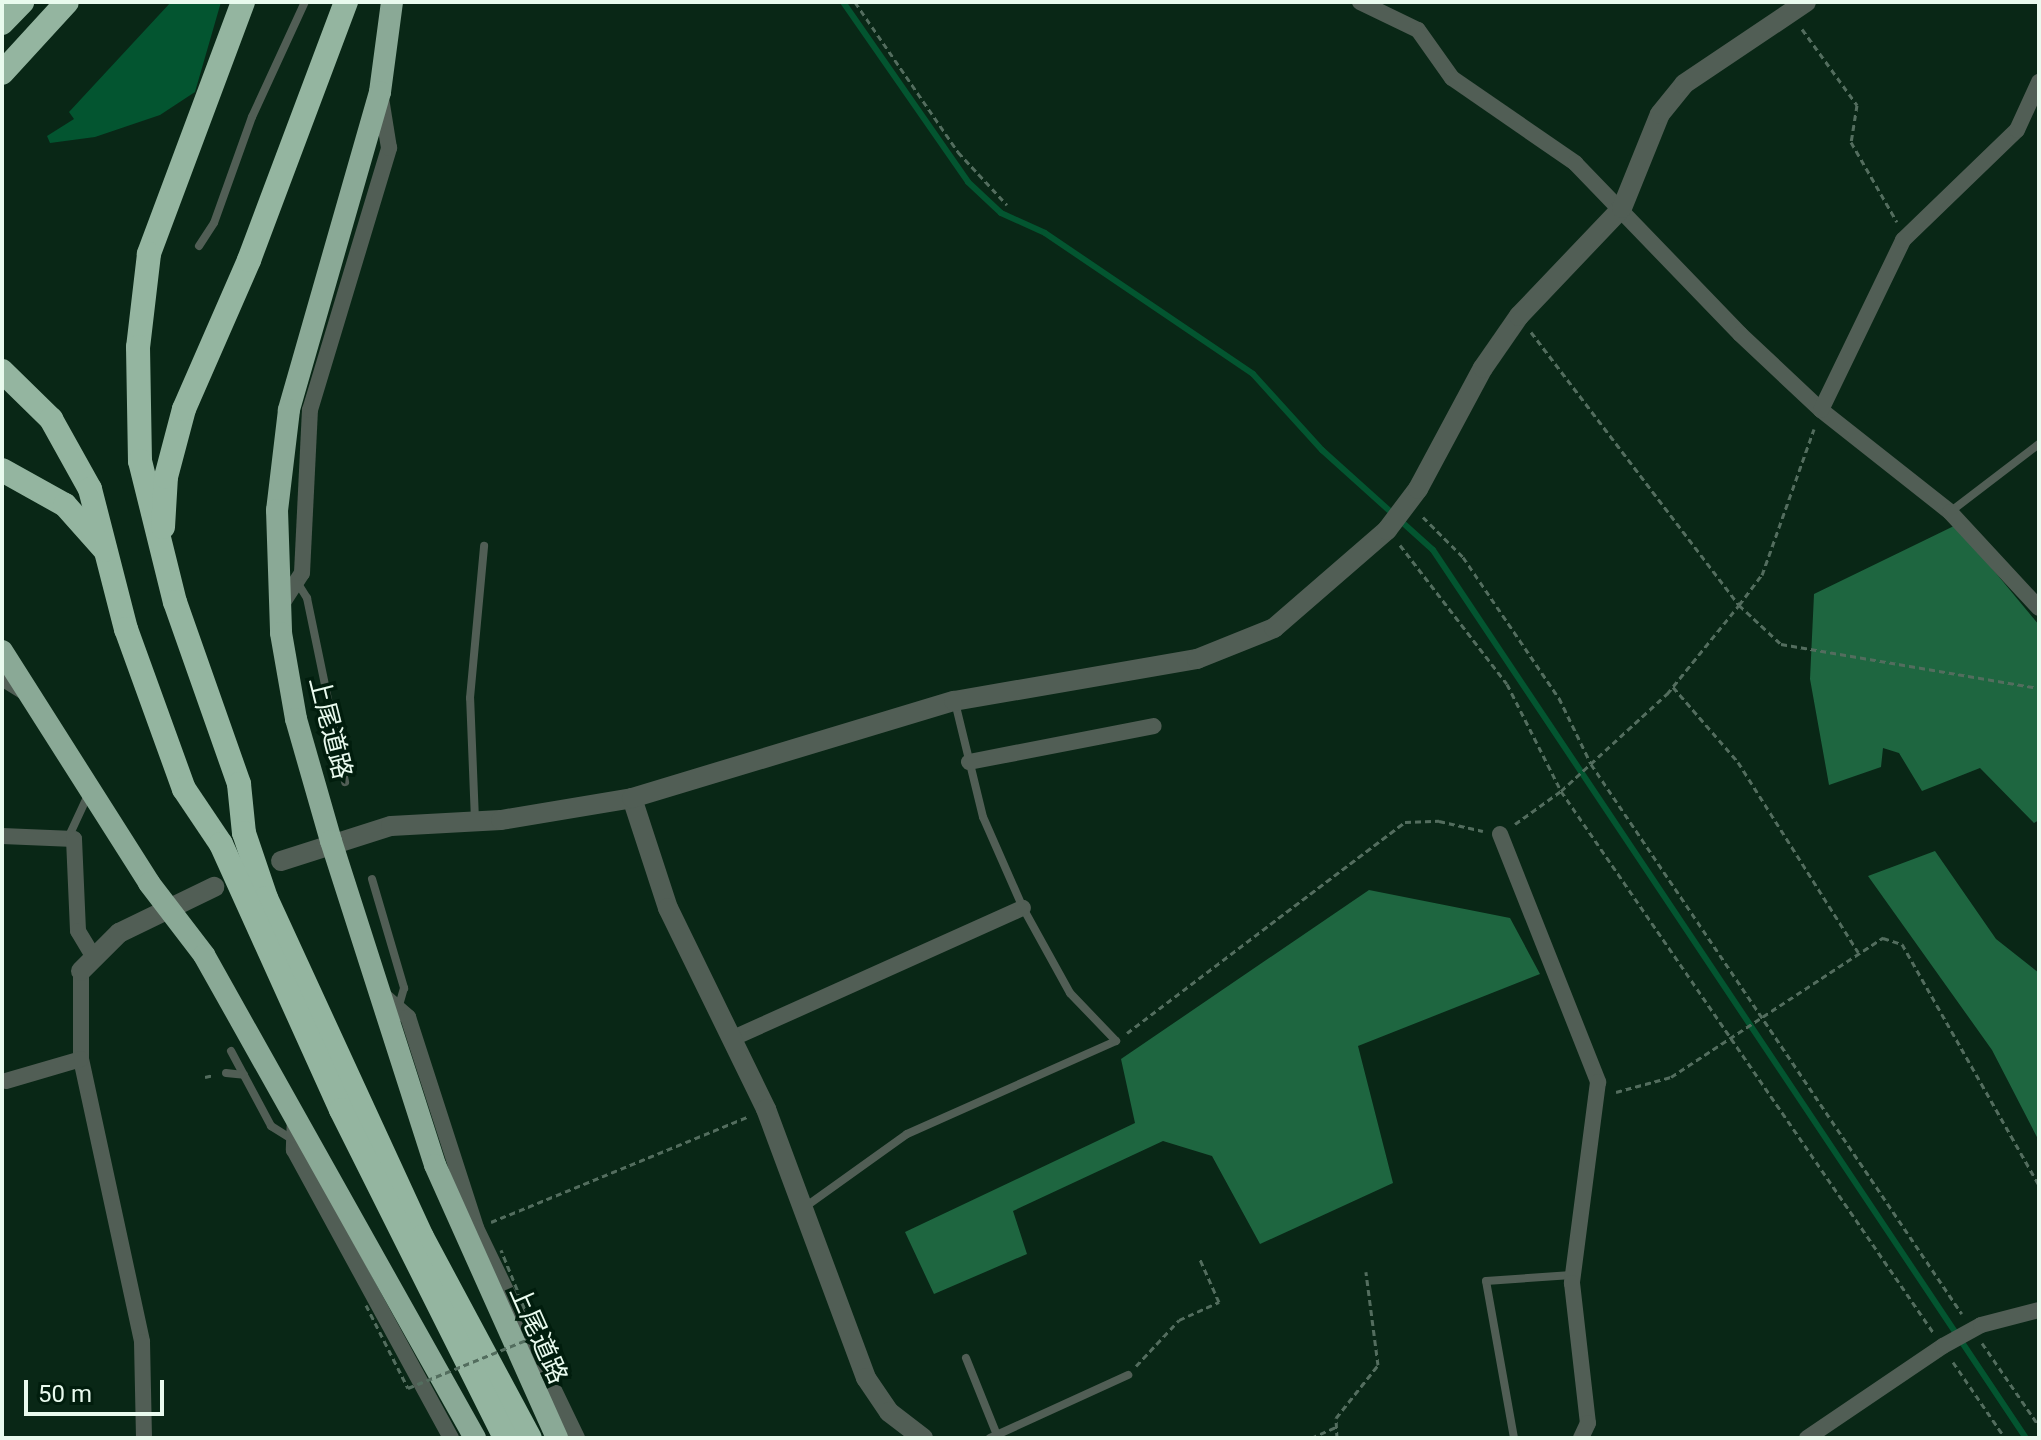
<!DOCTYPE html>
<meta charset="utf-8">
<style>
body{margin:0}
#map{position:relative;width:2041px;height:1440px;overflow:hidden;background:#092716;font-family:Roboto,"Noto Sans JP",sans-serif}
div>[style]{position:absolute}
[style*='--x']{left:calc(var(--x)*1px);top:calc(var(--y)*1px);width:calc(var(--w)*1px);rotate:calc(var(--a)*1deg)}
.forest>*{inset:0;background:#1e6640}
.water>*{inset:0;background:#035530}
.stream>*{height:6px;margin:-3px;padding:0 3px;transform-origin:3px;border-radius:3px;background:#035530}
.path>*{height:3px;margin-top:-1.5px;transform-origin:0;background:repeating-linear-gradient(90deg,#536d5e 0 6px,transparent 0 10px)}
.service>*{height:8px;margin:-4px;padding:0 4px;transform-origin:4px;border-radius:4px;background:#515e55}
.minor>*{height:16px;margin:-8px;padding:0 8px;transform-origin:8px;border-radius:8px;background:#515e55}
.tertiary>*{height:20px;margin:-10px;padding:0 10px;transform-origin:10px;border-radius:10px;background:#515e55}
.trunk>*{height:22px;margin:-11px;padding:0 11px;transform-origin:11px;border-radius:11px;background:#8aa996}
.motorway>*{height:24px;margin:-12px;padding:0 12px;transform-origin:12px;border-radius:12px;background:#94b5a0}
.path-bridge>*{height:3px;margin-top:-1.5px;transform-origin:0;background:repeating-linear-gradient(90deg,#536d5e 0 6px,transparent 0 10px)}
span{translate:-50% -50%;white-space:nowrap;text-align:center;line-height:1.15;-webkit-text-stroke:7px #011d0d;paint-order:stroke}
.street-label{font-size:26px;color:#e9faee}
.frame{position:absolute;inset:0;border:4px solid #e9faee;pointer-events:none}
.scale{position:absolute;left:24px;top:1380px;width:140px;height:36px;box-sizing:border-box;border:4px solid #e9faee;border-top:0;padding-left:10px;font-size:24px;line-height:28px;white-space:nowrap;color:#e9faee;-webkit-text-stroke:6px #011d0d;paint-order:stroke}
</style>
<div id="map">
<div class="forest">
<div style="clip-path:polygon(1956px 525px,2039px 625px,2039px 820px,2034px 823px,1980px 768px,1922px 791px,1899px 753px,1883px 748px,1881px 767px,1829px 785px,1810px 679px,1814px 594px)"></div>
<div style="clip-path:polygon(1935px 851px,1996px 939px,2039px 973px,2039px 1141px,1992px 1050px,1868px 876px)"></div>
<div style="clip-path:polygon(1369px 890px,1510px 918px,1540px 974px,1358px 1046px,1393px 1183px,1260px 1244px,1212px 1156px,1163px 1141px,1013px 1211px,1027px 1254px,934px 1294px,905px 1232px,1135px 1123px,1121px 1059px)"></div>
</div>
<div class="water">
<div style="clip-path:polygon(171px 2px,221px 2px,195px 92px,160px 115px,95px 137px,50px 143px,47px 136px,74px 119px,69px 112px)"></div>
</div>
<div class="stream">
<div style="--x:843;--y:2;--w:219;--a:55.2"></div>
<div style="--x:968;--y:182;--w:45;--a:43.2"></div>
<div style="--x:1001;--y:213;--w:48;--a:24.4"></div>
<div style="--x:1045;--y:233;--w:251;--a:34.1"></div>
<div style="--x:1253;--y:374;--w:103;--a:47.8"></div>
<div style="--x:1322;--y:450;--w:149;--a:42"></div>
<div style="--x:1433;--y:550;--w:1068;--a:56.27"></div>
</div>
<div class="path">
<div style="--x:855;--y:2;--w:182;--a:55.5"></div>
<div style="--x:958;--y:152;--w:72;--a:47.2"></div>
<div style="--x:1802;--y:29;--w:94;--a:54.1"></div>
<div style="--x:1857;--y:105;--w:37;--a:99"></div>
<div style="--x:1851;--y:142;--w:92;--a:60.1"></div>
<div style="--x:1531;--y:332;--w:343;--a:52.7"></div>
<div style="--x:1739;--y:605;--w:57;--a:42.9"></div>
<div style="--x:1781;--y:644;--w:262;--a:9.7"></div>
<div style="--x:1423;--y:517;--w:57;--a:45"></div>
<div style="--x:1463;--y:557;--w:171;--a:55.8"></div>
<div style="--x:1559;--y:698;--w:73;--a:64.1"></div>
<div style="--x:1591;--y:764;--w:663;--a:56"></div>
<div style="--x:1400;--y:545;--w:175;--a:52.4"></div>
<div style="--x:1507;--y:684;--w:120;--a:63.2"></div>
<div style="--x:1561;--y:791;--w:657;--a:55.49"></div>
<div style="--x:1673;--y:687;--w:99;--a:49.1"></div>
<div style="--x:1738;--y:762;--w:225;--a:57.7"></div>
<div style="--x:1515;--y:824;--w:57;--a:-35.7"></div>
<div style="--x:1561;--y:791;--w:144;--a:-42.5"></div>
<div style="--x:1667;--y:694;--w:114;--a:-51"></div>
<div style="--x:1739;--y:605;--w:38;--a:-53"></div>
<div style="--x:1762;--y:575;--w:155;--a:-70.4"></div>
<div style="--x:1127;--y:1033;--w:349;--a:-37.2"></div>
<div style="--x:1405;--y:822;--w:34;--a:-2"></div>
<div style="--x:1439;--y:821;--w:45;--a:12.8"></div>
<div style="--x:205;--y:1077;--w:9;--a:-13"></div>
<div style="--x:1616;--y:1092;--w:57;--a:-15.3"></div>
<div style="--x:1671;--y:1077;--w:254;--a:-33.3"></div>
<div style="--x:1883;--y:938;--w:20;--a:18"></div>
<div style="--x:1902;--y:944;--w:277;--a:60.4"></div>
<div style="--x:491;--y:1222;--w:277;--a:-22.3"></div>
<div style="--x:1982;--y:1343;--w:101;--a:55.5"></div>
<div style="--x:1953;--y:1362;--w:92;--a:55.6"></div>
<div style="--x:1136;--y:1366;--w:63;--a:-46.9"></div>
<div style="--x:1179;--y:1320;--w:44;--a:-24.2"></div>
<div style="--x:1219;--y:1302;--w:49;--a:-114"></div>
<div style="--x:1311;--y:1438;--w:27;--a:-24"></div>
<div style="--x:1337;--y:1438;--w:20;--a:-93"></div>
<div style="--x:1336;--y:1418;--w:68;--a:-51.6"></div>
<div style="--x:1378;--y:1365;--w:94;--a:-97.4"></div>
</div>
<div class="service">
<div style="--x:199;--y:246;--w:27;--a:-57"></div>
<div style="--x:214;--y:223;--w:113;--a:-70.3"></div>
<div style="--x:252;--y:117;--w:127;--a:-65.3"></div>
<div style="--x:1950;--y:512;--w:112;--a:-37.4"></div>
<div style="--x:297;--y:582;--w:19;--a:58"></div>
<div style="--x:307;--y:598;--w:188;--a:78.3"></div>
<div style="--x:475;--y:820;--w:122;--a:-92.3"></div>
<div style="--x:470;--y:698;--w:153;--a:-84.7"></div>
<div style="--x:69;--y:836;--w:47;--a:-65.1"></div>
<div style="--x:372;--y:879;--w:114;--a:73.6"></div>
<div style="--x:404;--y:988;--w:19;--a:106"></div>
<div style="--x:231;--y:1051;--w:85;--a:61.9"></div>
<div style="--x:271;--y:1126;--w:26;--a:32"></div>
<div style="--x:226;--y:1073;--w:18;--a:6"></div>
<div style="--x:805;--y:1207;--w:125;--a:-35.6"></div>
<div style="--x:907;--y:1134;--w:229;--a:-24"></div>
<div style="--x:1116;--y:1041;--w:66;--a:-133.8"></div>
<div style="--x:1070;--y:993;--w:97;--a:-118.9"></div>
<div style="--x:1023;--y:908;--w:99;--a:-113.7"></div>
<div style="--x:983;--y:817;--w:118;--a:-103.7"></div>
<div style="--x:966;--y:1358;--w:83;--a:68.1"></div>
<div style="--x:990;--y:1438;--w:152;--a:-24.5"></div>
<div style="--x:1514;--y:1438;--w:159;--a:-100.1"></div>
<div style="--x:1486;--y:1281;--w:86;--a:-4"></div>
</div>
<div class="minor">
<div style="--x:1360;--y:2;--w:64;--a:25.8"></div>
<div style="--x:1418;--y:30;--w:59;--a:54.7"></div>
<div style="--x:1452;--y:78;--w:150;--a:34.6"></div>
<div style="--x:1575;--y:163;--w:238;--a:46"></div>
<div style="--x:1740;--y:334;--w:111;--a:43.2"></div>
<div style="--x:1821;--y:410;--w:164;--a:38.3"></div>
<div style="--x:1950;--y:512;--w:131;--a:47.2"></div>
<div style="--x:1821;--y:410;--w:189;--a:-64.2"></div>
<div style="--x:1903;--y:240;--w:158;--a:-44"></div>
<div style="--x:2017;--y:130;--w:53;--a:-65.4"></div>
<div style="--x:280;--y:607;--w:40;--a:-57.1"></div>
<div style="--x:302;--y:573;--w:163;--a:-87.2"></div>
<div style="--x:310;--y:410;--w:274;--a:-73.2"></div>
<div style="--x:389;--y:148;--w:51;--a:-99.1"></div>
<div style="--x:2;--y:678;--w:32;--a:32"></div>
<div style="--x:969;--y:762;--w:188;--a:-11"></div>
<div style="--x:1500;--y:834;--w:267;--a:68.4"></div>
<div style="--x:1598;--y:1082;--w:203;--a:97.4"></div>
<div style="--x:1572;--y:1283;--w:141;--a:83.5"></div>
<div style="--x:1588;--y:1423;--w:17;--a:115"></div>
<div style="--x:2;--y:836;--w:72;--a:2.4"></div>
<div style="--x:74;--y:839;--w:92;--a:87.5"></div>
<div style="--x:78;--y:931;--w:27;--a:59"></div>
<div style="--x:81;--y:971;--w:88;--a:90"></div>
<div style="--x:81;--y:1059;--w:289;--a:77.8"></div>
<div style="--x:142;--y:1342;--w:96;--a:88.8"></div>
<div style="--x:378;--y:991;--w:40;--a:41"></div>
<div style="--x:408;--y:1017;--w:222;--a:72.1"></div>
<div style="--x:476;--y:1228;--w:233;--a:64.3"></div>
<div style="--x:731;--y:1039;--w:320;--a:-24.2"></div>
<div style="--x:6;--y:1081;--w:78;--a:-16.3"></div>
<div style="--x:295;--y:1115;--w:35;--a:92"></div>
<div style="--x:294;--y:1150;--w:328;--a:61.4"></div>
<div style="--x:1807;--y:1438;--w:164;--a:-34.1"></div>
<div style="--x:1943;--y:1346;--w:43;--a:-28.9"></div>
<div style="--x:1981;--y:1325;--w:60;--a:-14.5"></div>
</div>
<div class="tertiary">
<div style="--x:632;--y:798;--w:116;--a:71.9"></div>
<div style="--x:668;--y:908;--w:224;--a:64"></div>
<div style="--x:766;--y:1109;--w:287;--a:69.6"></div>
<div style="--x:866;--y:1378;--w:41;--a:55.9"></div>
<div style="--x:889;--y:1412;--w:43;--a:37.4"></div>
<div style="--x:281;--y:861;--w:115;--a:-17.7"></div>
<div style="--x:391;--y:826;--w:110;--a:-3.1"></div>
<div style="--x:501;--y:820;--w:133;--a:-9.5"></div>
<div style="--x:632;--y:798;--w:336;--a:-16.8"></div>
<div style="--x:954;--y:701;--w:247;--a:-9.8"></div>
<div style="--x:1197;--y:659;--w:83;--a:-21.9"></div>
<div style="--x:1274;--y:628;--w:150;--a:-40.9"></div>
<div style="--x:1387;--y:530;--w:51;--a:-52.9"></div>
<div style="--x:1418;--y:489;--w:137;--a:-61.8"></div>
<div style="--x:1483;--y:368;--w:63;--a:-55.3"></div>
<div style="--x:1519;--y:316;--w:149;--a:-46.4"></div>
<div style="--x:1622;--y:208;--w:101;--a:-68"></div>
<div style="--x:1660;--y:114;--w:38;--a:-51"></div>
<div style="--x:1684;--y:84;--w:147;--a:-33.9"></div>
<div style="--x:81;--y:971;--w:54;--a:-45"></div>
<div style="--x:119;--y:933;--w:106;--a:-25.8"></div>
</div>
<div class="trunk">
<div style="--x:392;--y:2;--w:91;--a:97.6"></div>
<div style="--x:380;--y:92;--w:331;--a:106"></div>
<div style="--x:289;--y:410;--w:101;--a:96.8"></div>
<div style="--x:277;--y:510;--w:123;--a:88.1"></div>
<div style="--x:281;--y:633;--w:87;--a:80.1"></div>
<div style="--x:296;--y:719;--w:127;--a:74"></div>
<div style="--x:331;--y:841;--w:340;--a:72.2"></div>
<div style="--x:435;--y:1165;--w:299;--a:65.9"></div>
<div style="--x:2;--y:651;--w:275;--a:57.6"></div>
<div style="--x:149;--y:883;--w:91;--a:52.6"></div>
<div style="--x:204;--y:955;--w:554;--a:60.7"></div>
</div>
<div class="motorway">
<div style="--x:243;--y:2;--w:269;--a:110.5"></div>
<div style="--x:149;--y:254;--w:94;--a:96.7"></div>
<div style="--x:138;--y:347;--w:114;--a:89"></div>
<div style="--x:140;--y:461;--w:145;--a:76.1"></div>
<div style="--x:175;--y:602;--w:193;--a:70.6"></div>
<div style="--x:239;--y:784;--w:49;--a:84.2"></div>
<div style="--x:244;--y:833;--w:69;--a:71.3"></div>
<div style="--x:266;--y:898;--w:373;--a:65.3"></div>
<div style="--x:422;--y:1237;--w:228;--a:61.8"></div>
<div style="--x:2;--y:23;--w:29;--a:-46"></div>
<div style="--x:2;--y:73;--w:96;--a:-47.5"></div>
<div style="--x:2;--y:371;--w:69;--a:44.4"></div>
<div style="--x:51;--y:419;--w:80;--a:60.9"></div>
<div style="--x:90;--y:489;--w:145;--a:75.6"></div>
<div style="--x:126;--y:629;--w:170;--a:70.1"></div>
<div style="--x:184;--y:789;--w:66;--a:56.1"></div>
<div style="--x:221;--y:844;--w:292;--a:65.7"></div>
<div style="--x:341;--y:1110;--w:367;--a:63.4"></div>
<div style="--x:2;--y:470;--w:72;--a:29.1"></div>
<div style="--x:65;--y:505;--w:60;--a:48.4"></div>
<div style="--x:163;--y:527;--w:50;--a:-86.6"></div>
<div style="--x:166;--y:477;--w:70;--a:-75.2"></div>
<div style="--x:184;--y:409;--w:163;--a:-66.4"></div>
<div style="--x:249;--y:260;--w:276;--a:-69.4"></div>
</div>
<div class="path-bridge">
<div style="--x:366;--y:1305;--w:93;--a:63.2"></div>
<div style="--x:408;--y:1388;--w:138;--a:-22.1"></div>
<div style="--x:536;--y:1336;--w:93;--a:-112.1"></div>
</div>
<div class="street-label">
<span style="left:330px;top:728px;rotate:76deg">上尾道路</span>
<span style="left:538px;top:1335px;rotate:66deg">上尾道路</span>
</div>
<div class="frame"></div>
<div class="scale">50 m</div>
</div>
